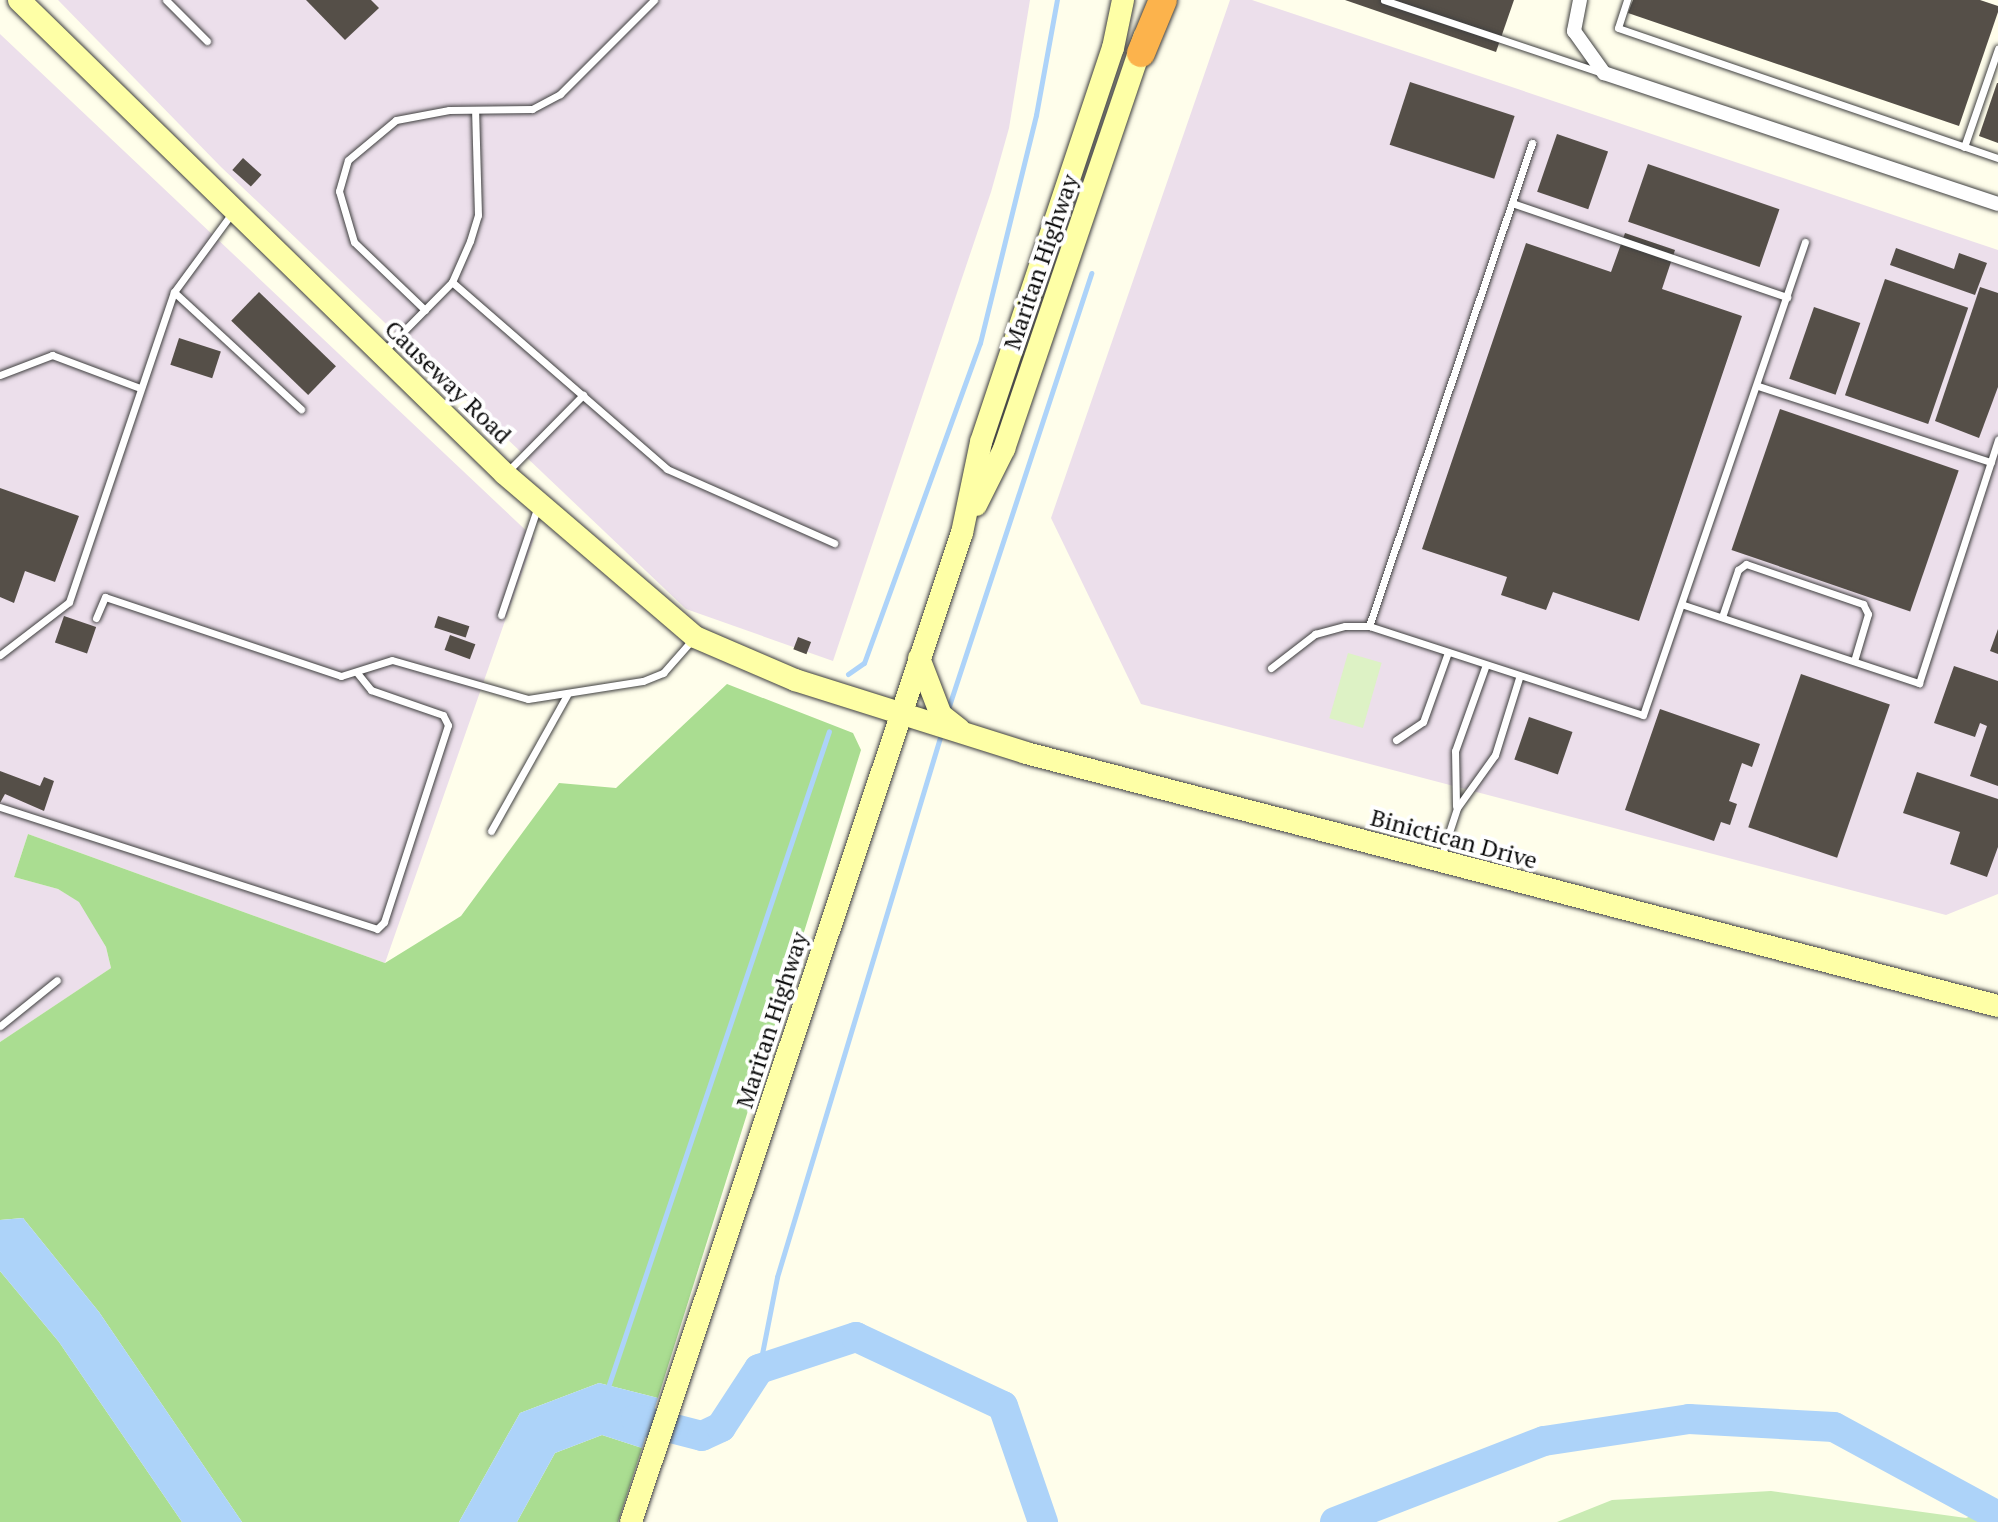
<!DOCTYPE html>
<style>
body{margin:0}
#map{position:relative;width:1998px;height:1522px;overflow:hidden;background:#fffeeb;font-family:"PT Serif",serif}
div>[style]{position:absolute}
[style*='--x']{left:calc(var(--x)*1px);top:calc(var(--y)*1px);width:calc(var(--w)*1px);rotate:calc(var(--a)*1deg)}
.industrial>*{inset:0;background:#ecdfeb}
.green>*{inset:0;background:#c9ebb3}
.forest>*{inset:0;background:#aadd91}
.pitch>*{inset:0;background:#ddf2c5;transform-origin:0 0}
.water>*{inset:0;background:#add3f9}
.stream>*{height:5px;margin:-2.5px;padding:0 2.5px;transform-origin:2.5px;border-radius:2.5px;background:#add3f9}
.river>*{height:30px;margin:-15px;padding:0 15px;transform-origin:15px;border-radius:15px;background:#add3f9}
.building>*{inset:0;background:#554f48;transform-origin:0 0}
.roads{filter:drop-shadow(0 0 2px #3f3f3f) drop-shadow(0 0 2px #3f3f3f)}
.lane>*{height:7px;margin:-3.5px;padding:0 3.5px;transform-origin:3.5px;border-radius:3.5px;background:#fff}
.street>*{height:14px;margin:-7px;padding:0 7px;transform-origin:7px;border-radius:7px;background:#fff}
.secondary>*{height:22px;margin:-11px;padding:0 11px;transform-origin:11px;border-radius:11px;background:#feffa6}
.highway>*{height:28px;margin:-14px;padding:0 14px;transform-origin:14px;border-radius:14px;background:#fcb34c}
span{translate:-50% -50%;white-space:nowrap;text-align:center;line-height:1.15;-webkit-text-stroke:8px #fff;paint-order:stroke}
.street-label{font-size:24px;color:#0c0c0c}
</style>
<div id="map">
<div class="industrial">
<div style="clip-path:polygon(58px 0,1030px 0,1009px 128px,991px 192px,833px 661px,686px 609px,221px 167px)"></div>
<div style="clip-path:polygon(1230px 0,1252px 0,1998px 250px,1998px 894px,1946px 915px,1141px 704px,1051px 518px)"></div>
<div style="clip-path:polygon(0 34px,534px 538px,385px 963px,28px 834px,14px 877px,58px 889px,80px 902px,106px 947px,111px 968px,0 1042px)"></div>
</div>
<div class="green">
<div style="clip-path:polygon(1771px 1491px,1966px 1518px,1998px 1505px,1998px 1522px,1557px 1522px,1612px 1500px)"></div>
</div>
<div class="forest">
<div style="clip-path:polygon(727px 684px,853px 733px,861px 750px,658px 1398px,599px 1383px,520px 1413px,459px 1522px,242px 1522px,99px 1312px,23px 1218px,0 1220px,0 1042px,111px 968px,106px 947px,79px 902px,58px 889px,14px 877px,28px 834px,385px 963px,461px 916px,559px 783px,616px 788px)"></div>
<div style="clip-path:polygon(0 1271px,59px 1342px,182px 1522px,0 1522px)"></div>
<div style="clip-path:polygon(602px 1435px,642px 1448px,618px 1522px,517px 1522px,555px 1453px)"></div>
</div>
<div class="pitch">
<div style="left:1348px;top:653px;width:35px;height:68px;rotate:16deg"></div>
</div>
<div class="water">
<div style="clip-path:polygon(23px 1218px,99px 1312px,242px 1522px,182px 1522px,59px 1342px,0 1271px,0 1220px)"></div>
<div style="clip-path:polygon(599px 1383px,658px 1398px,642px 1448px,602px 1435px,555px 1453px,517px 1522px,459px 1522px,520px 1413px)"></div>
</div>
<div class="stream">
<div style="--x:848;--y:674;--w:19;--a:-35"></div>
<div style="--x:864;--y:663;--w:340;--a:-70.1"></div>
<div style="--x:980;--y:343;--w:235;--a:-76.2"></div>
<div style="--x:1036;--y:115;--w:117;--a:-79.7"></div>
<div style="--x:948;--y:709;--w:459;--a:-71.8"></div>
<div style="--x:759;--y:1369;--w:94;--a:-78.9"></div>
<div style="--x:777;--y:1277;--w:567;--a:-73.19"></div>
<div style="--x:607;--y:1390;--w:695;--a:-71.38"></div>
</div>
<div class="river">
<div style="--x:636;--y:1419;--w:68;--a:14.4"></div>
<div style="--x:702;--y:1436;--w:21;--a:-25"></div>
<div style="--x:721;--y:1427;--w:69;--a:-56.8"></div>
<div style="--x:759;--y:1369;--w:102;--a:-18.3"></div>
<div style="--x:856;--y:1337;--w:162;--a:25.1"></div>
<div style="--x:1003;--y:1406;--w:123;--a:71"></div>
<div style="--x:1335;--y:1522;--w:224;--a:-21.2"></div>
<div style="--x:1544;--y:1441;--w:147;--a:-8.6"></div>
<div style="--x:1689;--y:1419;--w:145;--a:3.2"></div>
<div style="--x:1834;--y:1427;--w:187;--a:28.5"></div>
</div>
<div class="building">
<div style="clip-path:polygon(306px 0,371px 0,379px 8px,345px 40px)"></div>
<div style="clip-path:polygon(1345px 0,1514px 0,1496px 52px)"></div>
<div style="clip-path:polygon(1633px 0,1980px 0,1998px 6px,1998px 12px,1959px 126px,1628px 13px)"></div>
<div style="left:1410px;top:82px;width:110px;height:66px;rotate:18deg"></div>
<div style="clip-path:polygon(1997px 83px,1998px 83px,1998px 143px,1979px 136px)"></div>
<div style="left:1557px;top:134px;width:54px;height:61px;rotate:19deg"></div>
<div style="left:243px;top:158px;width:25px;height:16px;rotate:42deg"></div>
<div style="left:1648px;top:164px;width:139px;height:61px;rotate:19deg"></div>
<div style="clip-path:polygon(1625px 233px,1675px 250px,1662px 289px,1742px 316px,1639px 621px,1553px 592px,1546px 610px,1501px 595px,1507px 577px,1422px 549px,1526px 243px,1611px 272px)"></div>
<div style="clip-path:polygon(1896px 248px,1954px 269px,1959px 253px,1987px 263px,1975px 295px,1890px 265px)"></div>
<div style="left:1885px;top:279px;width:88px;height:123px;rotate:19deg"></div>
<div style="clip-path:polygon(1980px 287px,1998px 293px,1998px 387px,1979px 438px,1935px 421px)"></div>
<div style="left:259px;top:292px;width:107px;height:40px;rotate:44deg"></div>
<div style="left:1814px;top:307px;width:49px;height:76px;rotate:19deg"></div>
<div style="left:179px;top:338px;width:44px;height:28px;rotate:18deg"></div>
<div style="left:1780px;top:409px;width:189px;height:149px;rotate:19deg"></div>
<div style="clip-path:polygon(0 488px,79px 516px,55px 582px,25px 571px,14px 603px,0 597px)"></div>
<div style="left:64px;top:616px;width:34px;height:28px;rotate:19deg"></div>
<div style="left:438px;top:616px;width:33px;height:12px;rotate:18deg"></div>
<div style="clip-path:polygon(1998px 629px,1998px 654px,1990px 651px)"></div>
<div style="left:450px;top:635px;width:27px;height:16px;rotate:20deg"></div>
<div style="left:798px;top:637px;width:14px;height:13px;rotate:21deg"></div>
<div style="clip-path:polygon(1954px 666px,1998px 681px,1998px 786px,1970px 776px,1987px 726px,1980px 723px,1975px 737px,1934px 723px)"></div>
<div style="left:1801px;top:674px;width:94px;height:162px;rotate:19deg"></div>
<div style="clip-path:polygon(1660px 709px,1760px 744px,1752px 767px,1742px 763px,1729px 801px,1737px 804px,1730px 825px,1721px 822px,1714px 841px,1625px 810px)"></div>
<div style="left:1529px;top:717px;width:46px;height:45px;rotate:19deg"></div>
<div style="clip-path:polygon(0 771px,40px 786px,44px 777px,54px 781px,44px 811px,5px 794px,0 803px)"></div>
<div style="clip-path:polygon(1917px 772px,1998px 799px,1998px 847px,1987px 877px,1950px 864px,1960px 832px,1903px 813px)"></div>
</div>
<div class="roads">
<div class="lane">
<div style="--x:166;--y:0;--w:58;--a:45"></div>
<div style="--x:1384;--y:0;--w:230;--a:18.5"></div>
<div style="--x:1627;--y:0;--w:29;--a:108"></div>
<div style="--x:1618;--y:28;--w:402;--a:18.9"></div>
<div style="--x:1964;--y:147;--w:104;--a:-70.9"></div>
<div style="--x:1512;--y:203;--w:291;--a:18.9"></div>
<div style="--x:452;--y:282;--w:285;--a:41"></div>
<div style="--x:667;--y:469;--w:183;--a:23.9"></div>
<div style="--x:174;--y:292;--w:173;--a:42.7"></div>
<div style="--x:425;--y:310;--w:98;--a:-136.2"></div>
<div style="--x:354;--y:242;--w:53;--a:-106.4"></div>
<div style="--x:339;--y:191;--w:32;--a:-74"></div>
<div style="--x:348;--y:160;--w:62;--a:-39.8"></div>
<div style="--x:396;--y:120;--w:54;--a:-10.7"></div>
<div style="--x:449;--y:110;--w:83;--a:-0.7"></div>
<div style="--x:532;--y:109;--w:32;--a:-28"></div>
<div style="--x:560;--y:94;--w:133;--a:-45"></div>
<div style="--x:384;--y:351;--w:97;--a:-45.4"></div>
<div style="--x:452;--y:282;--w:45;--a:-66.3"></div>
<div style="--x:470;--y:241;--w:27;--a:-73"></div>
<div style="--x:478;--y:215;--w:105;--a:-91.6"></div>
<div style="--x:0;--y:375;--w:56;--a:-21"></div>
<div style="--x:52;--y:355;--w:94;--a:20.6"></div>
<div style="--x:1758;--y:386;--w:245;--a:18.1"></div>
<div style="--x:506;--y:473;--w:110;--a:-45.4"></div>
<div style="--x:1684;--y:605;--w:248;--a:18.4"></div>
<div style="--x:1919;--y:683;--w:256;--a:-72"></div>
<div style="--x:501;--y:615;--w:115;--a:-71.3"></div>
<div style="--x:1722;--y:617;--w:50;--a:-71.2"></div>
<div style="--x:1738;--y:570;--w:10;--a:-37"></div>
<div style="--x:1746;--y:564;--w:124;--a:18.9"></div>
<div style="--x:1863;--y:604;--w:11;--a:63"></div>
<div style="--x:1868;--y:614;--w:49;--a:106.6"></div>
<div style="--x:96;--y:618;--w:23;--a:-67"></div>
<div style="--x:105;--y:597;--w:249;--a:18.5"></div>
<div style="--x:341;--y:676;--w:53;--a:-17.4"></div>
<div style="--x:392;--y:660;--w:141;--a:16"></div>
<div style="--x:528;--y:699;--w:116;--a:-8.9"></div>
<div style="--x:643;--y:681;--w:22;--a:-22"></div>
<div style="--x:663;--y:673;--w:44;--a:-48.7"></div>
<div style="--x:1369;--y:626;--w:510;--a:-71.35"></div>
<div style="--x:0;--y:655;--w:87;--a:-37.5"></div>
<div style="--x:69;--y:602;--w:327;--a:-71.3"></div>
<div style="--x:174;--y:292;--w:98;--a:-53.7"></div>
<div style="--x:1271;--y:668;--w:56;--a:-37.7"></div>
<div style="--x:1315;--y:634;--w:31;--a:-15"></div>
<div style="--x:1345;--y:626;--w:24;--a:0"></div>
<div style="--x:1369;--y:626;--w:288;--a:18"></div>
<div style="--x:1643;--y:715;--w:500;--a:-71.1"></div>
<div style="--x:1396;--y:740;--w:32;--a:-34"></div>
<div style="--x:1423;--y:722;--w:74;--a:-70.3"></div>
<div style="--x:1456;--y:806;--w:55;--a:-91"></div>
<div style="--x:1455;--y:751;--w:89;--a:-70.3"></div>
<div style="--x:0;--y:807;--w:396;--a:17.9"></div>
<div style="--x:377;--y:929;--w:10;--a:-45"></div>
<div style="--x:384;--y:922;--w:207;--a:-72"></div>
<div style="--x:448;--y:725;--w:11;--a:-117"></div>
<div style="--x:443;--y:715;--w:76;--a:-160.9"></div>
<div style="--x:371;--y:690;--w:22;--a:-129"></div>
<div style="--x:491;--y:831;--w:156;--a:-60.8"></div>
<div style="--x:1441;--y:857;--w:52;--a:-71.9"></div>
<div style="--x:1457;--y:808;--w:65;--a:-54.4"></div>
<div style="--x:1495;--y:755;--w:81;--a:-72.7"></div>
<div style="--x:0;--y:1026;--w:73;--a:-38.9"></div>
</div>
<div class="street">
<div style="--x:1580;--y:0;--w:32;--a:101"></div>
<div style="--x:1574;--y:31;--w:52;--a:54.5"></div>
<div style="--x:1604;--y:73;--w:415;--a:18.4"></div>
</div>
<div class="secondary">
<div style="--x:19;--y:0;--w:679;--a:44.28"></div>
<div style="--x:505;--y:474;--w:250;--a:40.6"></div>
<div style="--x:695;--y:637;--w:109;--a:23.3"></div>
<div style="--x:795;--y:680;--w:242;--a:17.5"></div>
<div style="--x:1026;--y:753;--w:1004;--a:14.59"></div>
<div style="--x:976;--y:505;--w:63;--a:-63.4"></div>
<div style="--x:1004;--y:449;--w:435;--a:-71.2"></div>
<div style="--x:919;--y:658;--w:61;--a:68.9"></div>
<div style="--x:941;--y:715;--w:23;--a:38"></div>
<div style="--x:631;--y:1522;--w:1043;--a:-71.5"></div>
<div style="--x:962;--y:533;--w:93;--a:-78.2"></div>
<div style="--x:981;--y:442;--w:416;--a:-71.5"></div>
<div style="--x:1113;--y:48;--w:49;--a:-78.2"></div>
</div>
<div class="highway">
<div style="--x:1141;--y:53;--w:57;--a:-67.5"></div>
</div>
</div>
<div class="street-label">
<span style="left:1041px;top:262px;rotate:-71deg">Maritan Highway</span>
<span style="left:448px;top:382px;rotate:44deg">Causeway Road</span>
<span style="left:1454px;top:839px;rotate:15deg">Binictican Drive</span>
<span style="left:772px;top:1020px;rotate:-72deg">Maritan Highway</span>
</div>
</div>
